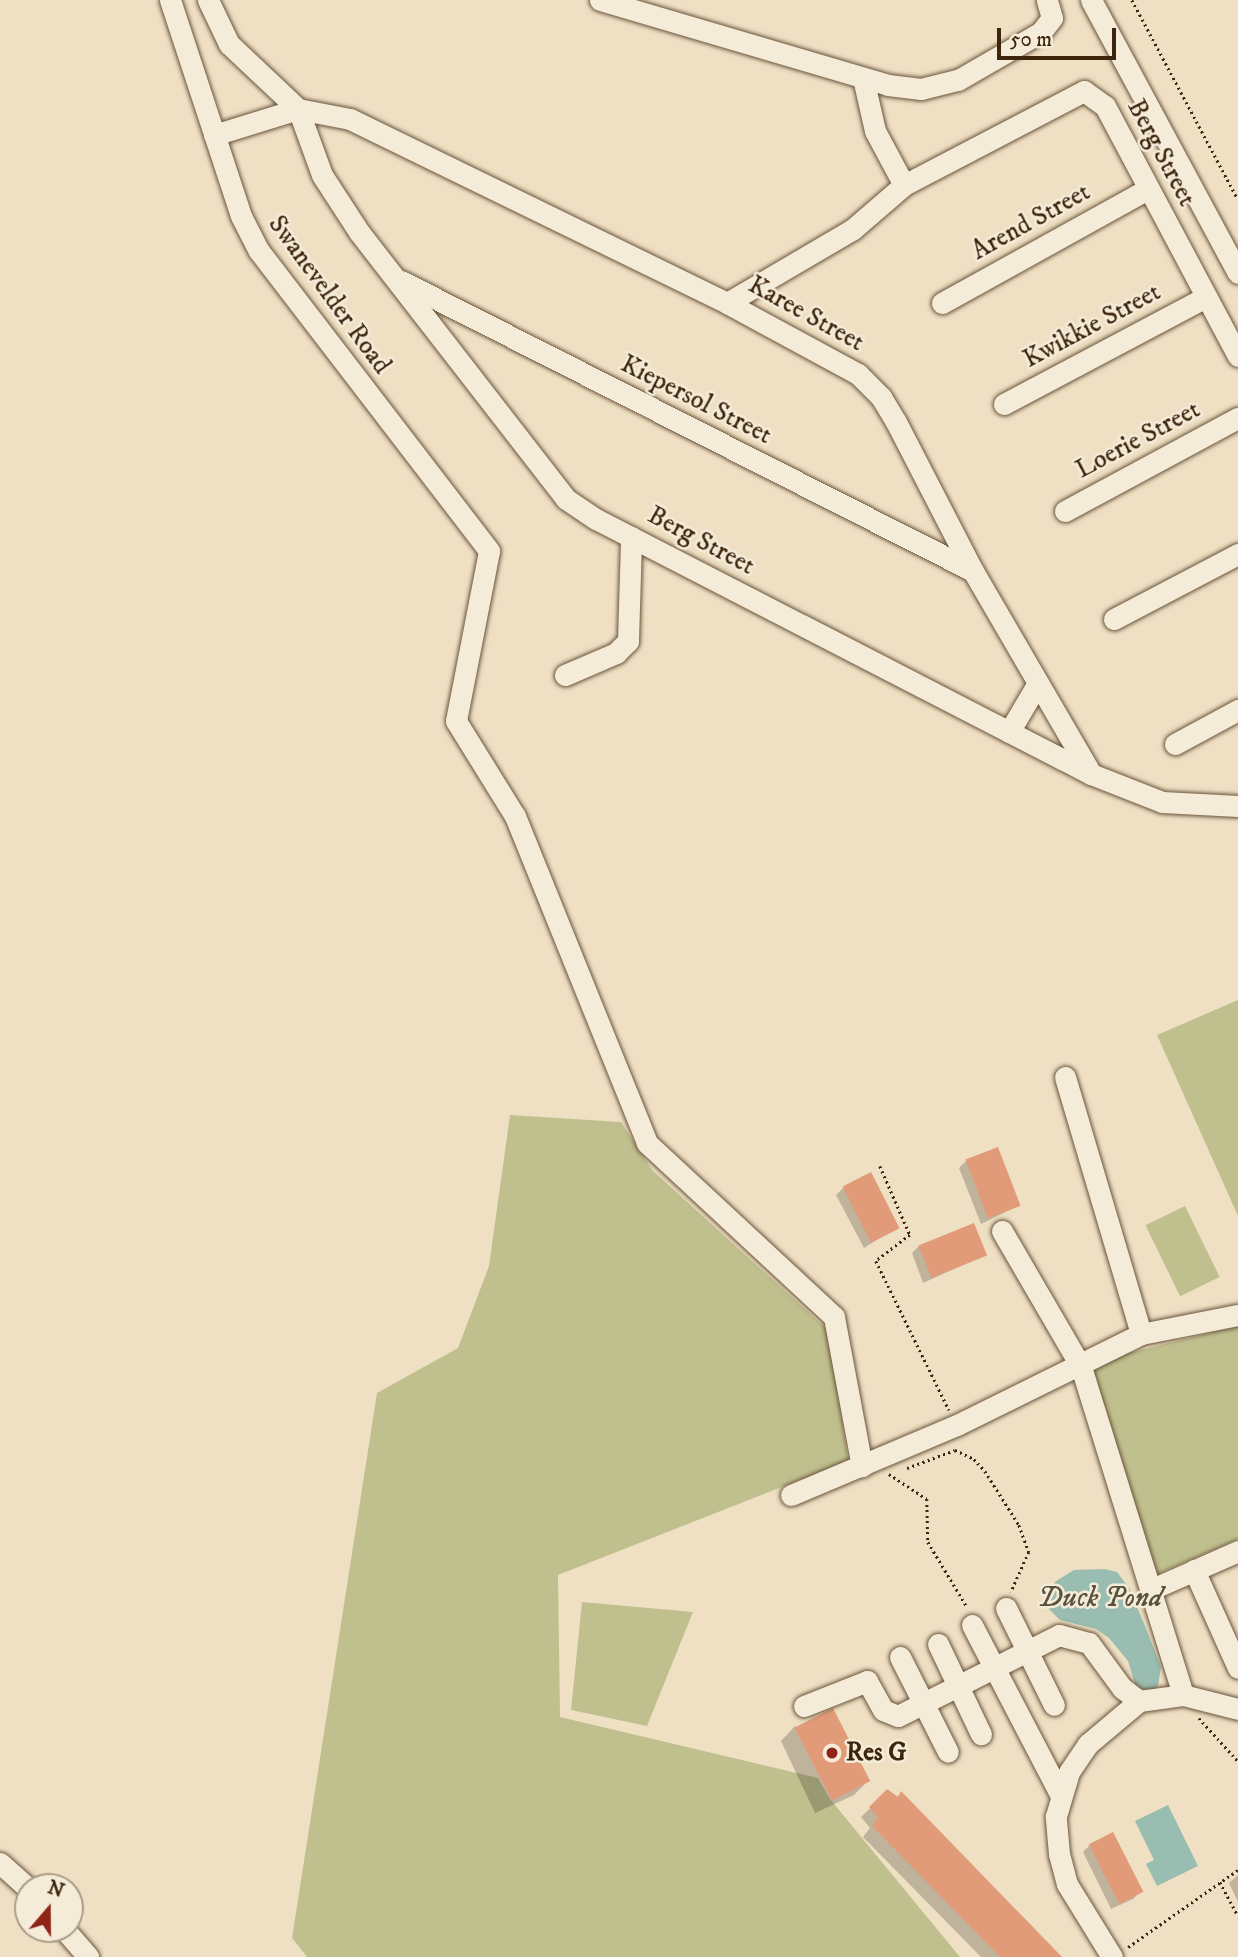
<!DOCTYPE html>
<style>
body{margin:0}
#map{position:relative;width:1238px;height:1957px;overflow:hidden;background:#efe0c4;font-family:"IM FELL DW Pica",serif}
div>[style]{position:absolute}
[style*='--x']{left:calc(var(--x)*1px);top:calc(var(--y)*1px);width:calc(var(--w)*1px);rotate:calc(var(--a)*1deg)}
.green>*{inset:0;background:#c0c08f;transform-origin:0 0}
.water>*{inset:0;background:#9abdb1}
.shadow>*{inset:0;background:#0003}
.building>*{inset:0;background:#e29b79;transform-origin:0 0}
.path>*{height:2.5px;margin-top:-1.25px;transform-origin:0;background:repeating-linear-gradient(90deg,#3d250c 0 2px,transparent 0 5.5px)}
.roads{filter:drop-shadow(0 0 2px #6a543a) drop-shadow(0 0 2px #6a543a)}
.minor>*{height:21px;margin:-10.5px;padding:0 10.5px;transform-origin:10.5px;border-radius:10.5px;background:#f5ebd9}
.dots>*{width:19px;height:19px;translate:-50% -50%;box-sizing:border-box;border:4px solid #f5ebd9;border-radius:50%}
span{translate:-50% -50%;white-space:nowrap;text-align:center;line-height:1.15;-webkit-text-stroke:5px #f5ebd9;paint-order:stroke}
.street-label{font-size:26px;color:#3d250c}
.poi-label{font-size:26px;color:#3d250c;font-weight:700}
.left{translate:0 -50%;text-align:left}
.water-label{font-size:28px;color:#59533e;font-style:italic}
.north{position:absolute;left:14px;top:1873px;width:70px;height:70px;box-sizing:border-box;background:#f5ebd9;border:2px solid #ab9c87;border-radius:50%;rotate:20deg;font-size:19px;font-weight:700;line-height:28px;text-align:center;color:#3d250c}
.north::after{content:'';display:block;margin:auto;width:24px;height:32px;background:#8f2418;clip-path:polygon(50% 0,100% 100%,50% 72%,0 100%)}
.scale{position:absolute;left:997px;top:28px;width:119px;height:32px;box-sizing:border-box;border:4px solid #3d250c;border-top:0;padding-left:9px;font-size:21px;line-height:24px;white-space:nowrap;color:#3d250c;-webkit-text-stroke:5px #f5ebd9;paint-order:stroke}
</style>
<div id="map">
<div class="green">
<div style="clip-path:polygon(1238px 1000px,1238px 1216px,1157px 1035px)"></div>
<div style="clip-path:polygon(510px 1115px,621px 1122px,652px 1170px,829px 1331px,848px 1461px,558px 1575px,560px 1717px,818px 1778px,830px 1799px,960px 1957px,307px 1957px,292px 1938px,377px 1393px,458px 1348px,489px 1266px)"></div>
<div style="left:1185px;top:1206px;width:79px;height:44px;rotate:64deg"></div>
<div style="clip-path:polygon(1238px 1326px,1238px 1539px,1148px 1578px,1088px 1363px)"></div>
<div style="clip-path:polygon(582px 1602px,693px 1612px,647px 1726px,571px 1710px)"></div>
</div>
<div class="water">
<div style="clip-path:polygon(1104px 1569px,1117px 1572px,1129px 1588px,1145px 1626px,1161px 1667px,1158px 1686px,1152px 1691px,1136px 1687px,1128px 1661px,1109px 1638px,1096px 1629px,1060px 1620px,1045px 1605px,1045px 1592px,1056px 1581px,1074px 1570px)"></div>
<div style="clip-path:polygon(1168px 1805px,1198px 1866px,1157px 1886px,1146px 1864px,1154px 1860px,1135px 1821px)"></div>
</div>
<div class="shadow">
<div style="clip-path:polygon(966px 1161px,1018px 1206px,981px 1224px,959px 1168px)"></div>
<div style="clip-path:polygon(843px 1188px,897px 1227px,864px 1248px,836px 1195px)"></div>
<div style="clip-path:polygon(973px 1225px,985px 1255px,923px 1283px,912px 1253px,919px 1246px)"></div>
<div style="clip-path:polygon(795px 1726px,868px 1781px,854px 1795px,815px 1813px,781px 1741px)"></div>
<div style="clip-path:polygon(888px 1791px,896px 1798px,901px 1793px,1059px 1957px,981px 1957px,863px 1837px,870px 1828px,861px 1817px)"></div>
<div style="clip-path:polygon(1090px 1845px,1140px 1892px,1133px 1899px,1111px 1909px,1083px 1852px)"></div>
<div style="clip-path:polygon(1238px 1875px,1238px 1902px,1229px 1883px)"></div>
</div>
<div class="building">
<div style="left:998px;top:1147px;width:63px;height:35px;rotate:69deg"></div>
<div style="left:871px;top:1172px;width:63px;height:32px;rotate:63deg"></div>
<div style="left:974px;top:1223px;width:35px;height:60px;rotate:68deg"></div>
<div style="left:833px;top:1708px;width:82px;height:43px;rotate:63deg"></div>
<div style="clip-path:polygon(887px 1789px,898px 1797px,901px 1791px,1062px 1957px,1000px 1957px,872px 1826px,878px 1817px,869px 1807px)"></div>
<div style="left:1113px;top:1832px;width:67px;height:27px;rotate:63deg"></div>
</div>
<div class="path">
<div style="--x:1132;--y:0;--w:225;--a:62"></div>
<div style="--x:880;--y:1166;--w:75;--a:66.5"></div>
<div style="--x:910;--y:1235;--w:43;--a:142.6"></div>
<div style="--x:876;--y:1261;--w:166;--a:63.9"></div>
<div style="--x:907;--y:1468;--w:51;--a:-20.6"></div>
<div style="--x:955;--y:1450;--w:21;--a:25"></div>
<div style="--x:974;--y:1459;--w:16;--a:47"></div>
<div style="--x:985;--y:1471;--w:64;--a:57.8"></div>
<div style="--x:1019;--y:1525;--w:29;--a:70"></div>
<div style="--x:1029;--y:1552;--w:44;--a:114.2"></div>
<div style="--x:889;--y:1474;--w:45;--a:33.3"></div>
<div style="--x:927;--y:1499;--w:43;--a:88.7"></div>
<div style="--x:928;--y:1542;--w:76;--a:59"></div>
<div style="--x:1199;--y:1718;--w:58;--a:47.8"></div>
<div style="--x:1220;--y:1882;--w:38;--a:62"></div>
<div style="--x:1128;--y:1947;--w:134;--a:-35"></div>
</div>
<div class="roads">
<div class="minor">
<div style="--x:170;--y:0;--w:227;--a:71.8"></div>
<div style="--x:241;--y:216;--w:39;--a:63"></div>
<div style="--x:259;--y:251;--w:378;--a:52.5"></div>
<div style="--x:489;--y:551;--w:173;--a:101"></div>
<div style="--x:456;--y:721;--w:112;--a:58.2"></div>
<div style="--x:515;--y:816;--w:353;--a:68"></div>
<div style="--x:647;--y:1143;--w:255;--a:42.9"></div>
<div style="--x:834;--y:1317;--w:152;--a:79.4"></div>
<div style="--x:208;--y:0;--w:49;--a:64.5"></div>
<div style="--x:229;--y:44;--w:95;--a:43.3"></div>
<div style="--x:298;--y:109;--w:70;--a:70"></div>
<div style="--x:322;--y:175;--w:68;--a:57"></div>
<div style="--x:359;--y:232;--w:338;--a:52.2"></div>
<div style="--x:566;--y:499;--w:36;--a:34"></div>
<div style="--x:596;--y:519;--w:557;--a:27.26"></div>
<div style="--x:1091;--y:774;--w:76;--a:21.5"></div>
<div style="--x:1162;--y:802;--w:76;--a:3"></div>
<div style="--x:600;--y:0;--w:300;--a:16.4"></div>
<div style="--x:888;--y:85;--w:33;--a:7"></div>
<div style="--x:921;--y:89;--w:38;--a:-14"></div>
<div style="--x:958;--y:80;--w:96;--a:-30"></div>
<div style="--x:1041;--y:32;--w:18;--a:-52"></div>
<div style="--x:1052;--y:18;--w:19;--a:-106"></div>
<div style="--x:1091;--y:0;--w:310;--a:61.7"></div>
<div style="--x:863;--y:78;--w:54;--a:77.2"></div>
<div style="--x:875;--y:131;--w:61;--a:61.8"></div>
<div style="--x:214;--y:135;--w:88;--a:-17.2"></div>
<div style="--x:298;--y:109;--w:53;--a:10.9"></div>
<div style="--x:350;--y:119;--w:420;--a:26"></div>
<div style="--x:727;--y:303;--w:149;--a:28.5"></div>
<div style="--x:858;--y:374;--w:33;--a:45"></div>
<div style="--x:881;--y:397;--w:29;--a:59"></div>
<div style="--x:896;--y:422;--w:168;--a:62.7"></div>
<div style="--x:973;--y:571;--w:235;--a:59.8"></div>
<div style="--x:401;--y:281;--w:641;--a:26.88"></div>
<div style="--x:727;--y:303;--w:146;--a:-30.4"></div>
<div style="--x:853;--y:229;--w:67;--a:-40.8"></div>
<div style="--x:904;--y:185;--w:203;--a:-27.6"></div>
<div style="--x:1084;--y:91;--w:26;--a:36"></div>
<div style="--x:1105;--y:106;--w:283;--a:62"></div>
<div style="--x:942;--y:303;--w:235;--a:-29"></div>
<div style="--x:1004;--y:404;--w:229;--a:-27.9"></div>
<div style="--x:1065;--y:511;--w:196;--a:-28.3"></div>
<div style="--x:1114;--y:619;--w:140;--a:-27.7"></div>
<div style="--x:565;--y:675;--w:56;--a:-23.3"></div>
<div style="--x:616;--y:653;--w:17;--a:-45"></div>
<div style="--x:628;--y:641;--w:104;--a:-88.3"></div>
<div style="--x:1009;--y:732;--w:57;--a:-59.4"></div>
<div style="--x:1175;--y:744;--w:72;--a:-28.4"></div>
<div style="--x:1065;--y:1077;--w:268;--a:73.5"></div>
<div style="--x:1002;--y:1231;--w:157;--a:59.8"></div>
<div style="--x:1081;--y:1367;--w:343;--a:72.7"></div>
<div style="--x:791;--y:1495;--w:180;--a:-22.9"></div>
<div style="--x:957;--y:1425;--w:205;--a:-26.3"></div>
<div style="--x:1141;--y:1334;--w:99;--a:-11.1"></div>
<div style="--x:1194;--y:1570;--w:107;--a:65.8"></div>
<div style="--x:1152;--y:1589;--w:94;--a:-23.8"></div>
<div style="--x:1006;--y:1608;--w:108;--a:63.7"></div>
<div style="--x:972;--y:1625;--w:191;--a:62.5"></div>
<div style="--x:938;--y:1644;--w:100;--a:64.5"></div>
<div style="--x:900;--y:1657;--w:106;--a:63.2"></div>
<div style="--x:804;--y:1706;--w:68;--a:-21.6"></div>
<div style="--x:867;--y:1681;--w:33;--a:61"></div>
<div style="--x:883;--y:1710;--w:16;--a:22"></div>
<div style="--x:898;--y:1716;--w:180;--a:-26.7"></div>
<div style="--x:1059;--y:1635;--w:31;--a:15"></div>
<div style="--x:1089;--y:1643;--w:56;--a:53.7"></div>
<div style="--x:1122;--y:1688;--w:21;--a:37"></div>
<div style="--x:0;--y:1863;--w:38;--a:42"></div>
<div style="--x:64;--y:1929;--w:37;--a:49"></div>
<div style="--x:1112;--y:1957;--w:86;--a:-121.7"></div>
<div style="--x:1067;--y:1884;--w:31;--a:-105"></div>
<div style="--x:1059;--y:1854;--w:38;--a:-95"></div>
<div style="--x:1056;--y:1816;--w:46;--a:-73.5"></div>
<div style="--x:1069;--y:1772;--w:34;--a:-56"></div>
<div style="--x:1088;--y:1744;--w:67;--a:-40.1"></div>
<div style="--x:1139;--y:1701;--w:44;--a:-7.8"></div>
<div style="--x:1183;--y:1695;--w:57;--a:14.3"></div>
</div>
</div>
<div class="dots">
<div style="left:832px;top:1753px;background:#8f2418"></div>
</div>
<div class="street-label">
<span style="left:1161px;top:153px;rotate:62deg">Berg Street</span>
<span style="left:1031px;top:222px;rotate:-29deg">Arend Street</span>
<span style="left:329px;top:295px;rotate:54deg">Swanevelder Road</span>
<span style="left:806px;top:314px;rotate:29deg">Karee Street</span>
<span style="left:1092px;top:326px;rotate:-28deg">Kwikkie Street</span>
<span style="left:696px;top:400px;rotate:27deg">Kiepersol Street</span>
<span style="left:1138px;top:440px;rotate:-28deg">Loerie Street</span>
<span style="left:701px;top:541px;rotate:28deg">Berg Street</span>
</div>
<div class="poi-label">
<span class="left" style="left:846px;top:1753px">Res G</span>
</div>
<div class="water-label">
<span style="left:1100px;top:1598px">Duck Pond</span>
</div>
<div class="north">N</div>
<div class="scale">50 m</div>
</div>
